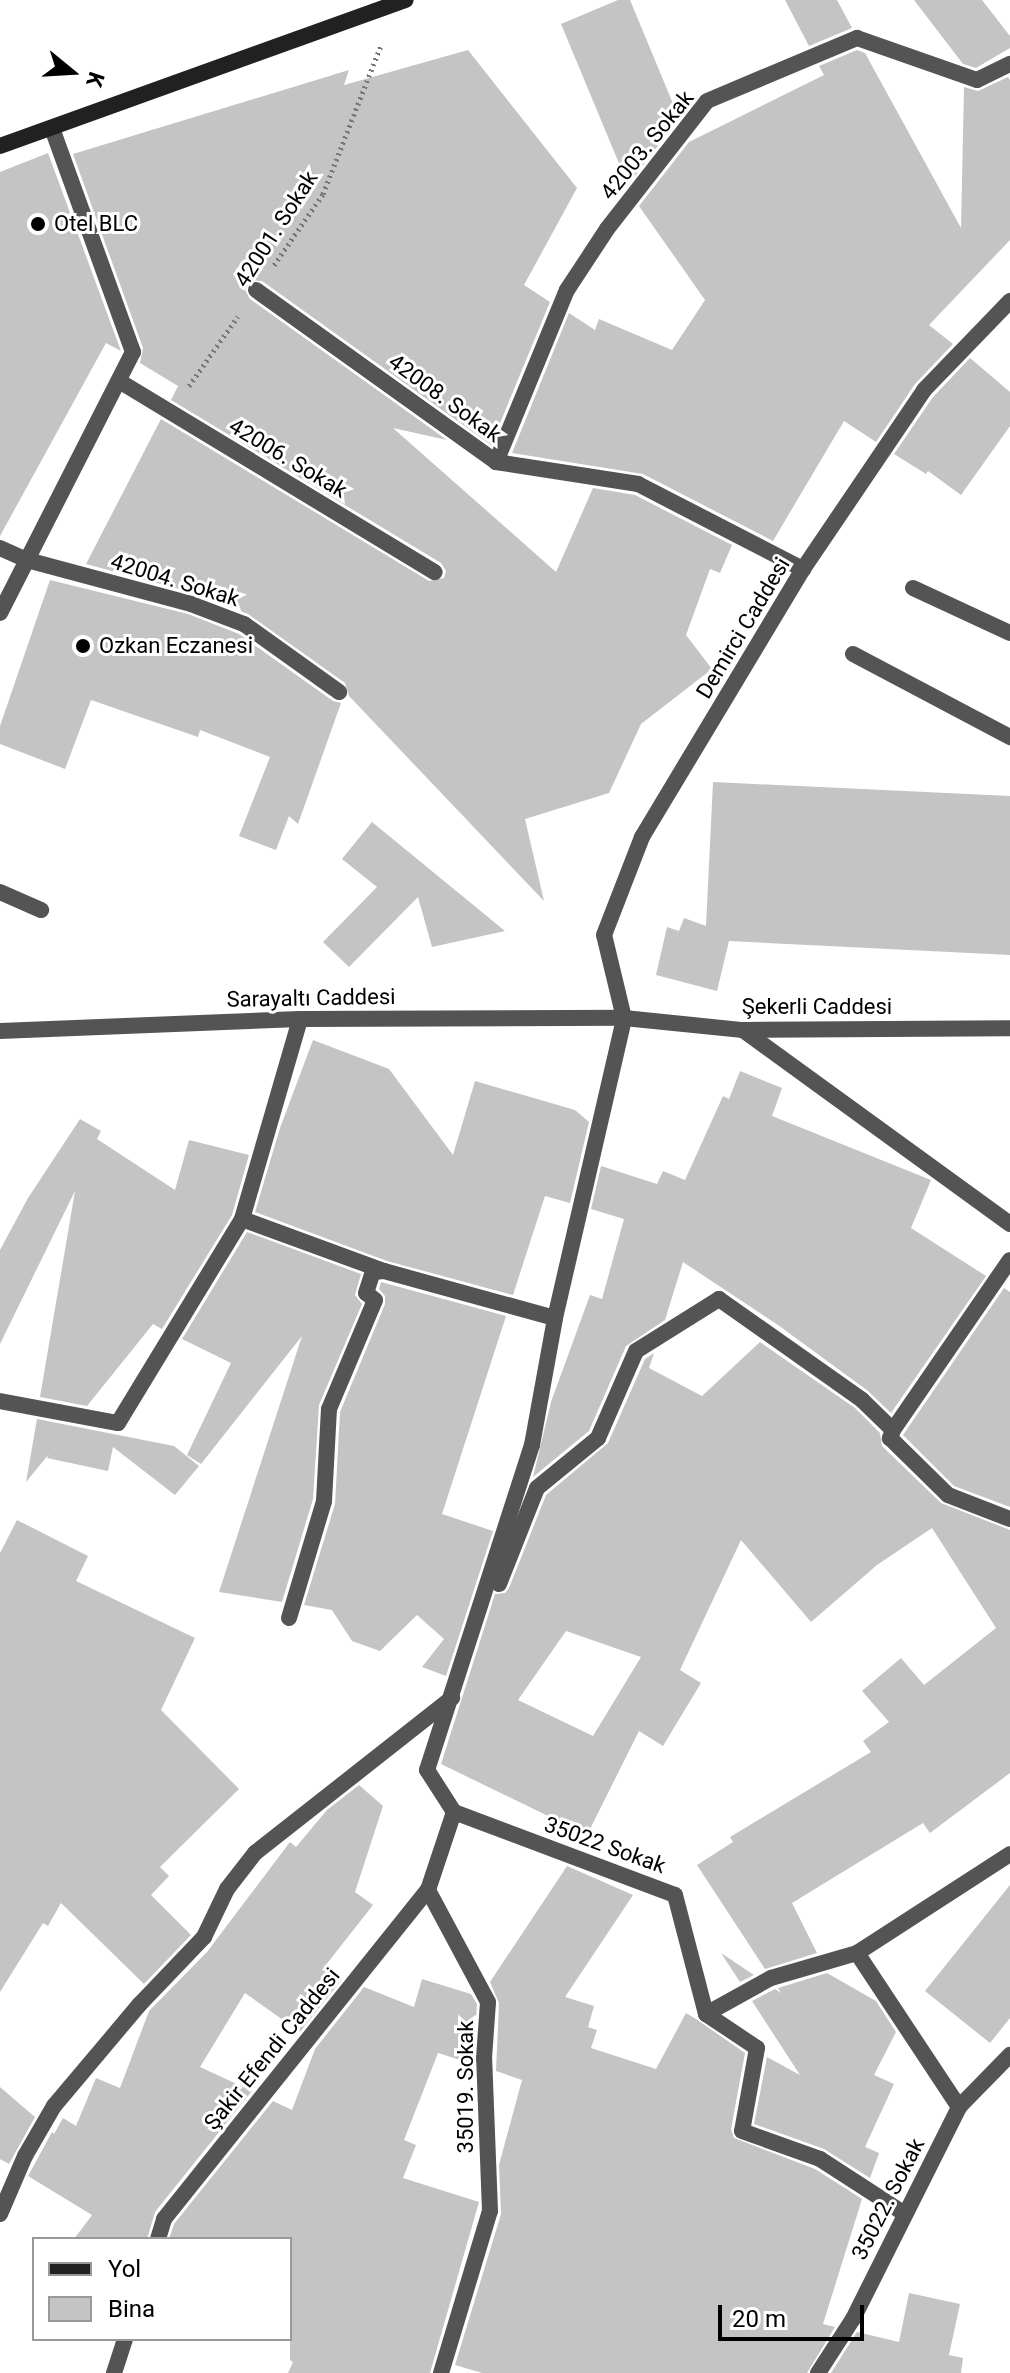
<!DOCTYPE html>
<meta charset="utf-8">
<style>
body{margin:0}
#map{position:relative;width:1010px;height:2373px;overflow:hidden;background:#fff;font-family:Roboto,sans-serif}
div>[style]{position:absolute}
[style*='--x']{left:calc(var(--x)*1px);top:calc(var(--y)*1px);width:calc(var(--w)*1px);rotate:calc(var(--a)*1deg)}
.building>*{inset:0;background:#c4c4c4}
.path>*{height:5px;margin-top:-2.5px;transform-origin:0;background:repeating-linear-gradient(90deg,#767676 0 2px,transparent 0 6px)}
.service>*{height:16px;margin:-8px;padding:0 8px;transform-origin:8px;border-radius:8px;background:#545454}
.minor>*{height:16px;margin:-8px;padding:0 8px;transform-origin:8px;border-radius:8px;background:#545454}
.secondary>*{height:16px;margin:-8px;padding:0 8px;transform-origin:8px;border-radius:8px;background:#212121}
.dots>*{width:22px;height:22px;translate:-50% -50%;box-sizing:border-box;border:4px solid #fff;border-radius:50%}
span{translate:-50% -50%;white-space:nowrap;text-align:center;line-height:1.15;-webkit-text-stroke:6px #fff;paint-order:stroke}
.street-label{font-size:22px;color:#000}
.poi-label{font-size:22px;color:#000}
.left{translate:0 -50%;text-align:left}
.legend{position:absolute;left:32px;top:2237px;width:260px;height:104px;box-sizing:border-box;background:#fff;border:2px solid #999;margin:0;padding:10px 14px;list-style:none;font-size:24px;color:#000}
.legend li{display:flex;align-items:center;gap:16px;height:40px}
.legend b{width:40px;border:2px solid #999}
.north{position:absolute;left:32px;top:32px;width:80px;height:80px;-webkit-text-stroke:6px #fff;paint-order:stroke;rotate:108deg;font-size:22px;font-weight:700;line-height:32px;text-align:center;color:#000}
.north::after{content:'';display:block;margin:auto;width:28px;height:36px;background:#000;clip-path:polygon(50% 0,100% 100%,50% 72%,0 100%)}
.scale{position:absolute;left:718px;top:2305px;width:146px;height:36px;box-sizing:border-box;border:4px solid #000;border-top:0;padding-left:10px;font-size:24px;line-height:28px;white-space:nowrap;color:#000;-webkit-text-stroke:6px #fff;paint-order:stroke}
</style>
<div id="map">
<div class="building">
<div style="clip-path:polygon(618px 0,630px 0,679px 118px,628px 185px,561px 24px)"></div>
<div style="clip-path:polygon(785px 0,837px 0,852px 28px,809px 46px)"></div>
<div style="clip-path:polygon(914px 0,982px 0,1010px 36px,1010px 48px,976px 68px,963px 64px)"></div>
<div style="clip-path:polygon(468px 50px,577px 188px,524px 285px,550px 302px,491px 445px,262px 281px,251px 280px,245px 290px,250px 299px,447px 440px,393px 428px,556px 572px,593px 488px,635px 495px,732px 545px,720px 573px,710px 569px,686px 635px,712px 669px,641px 724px,609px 793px,525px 819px,544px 901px,349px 696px,345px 683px,248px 614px,194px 593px,86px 564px,161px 419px,429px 581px,444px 578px,446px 571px,441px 563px,171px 400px,178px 386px,140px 363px,143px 348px,73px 154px,349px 70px,344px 85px)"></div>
<div style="clip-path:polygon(857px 50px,865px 53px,961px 228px,964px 87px,978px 91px,1008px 77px,1010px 80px,1010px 240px,929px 325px,953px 344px,915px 384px,876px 442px,844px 421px,773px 541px,643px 474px,512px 453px,569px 313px,595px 330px,599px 319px,672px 350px,705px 300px,639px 206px,689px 142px,824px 75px,819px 66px)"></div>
<div style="clip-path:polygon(48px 153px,121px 351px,106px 343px,0 536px,0 172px)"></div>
<div style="clip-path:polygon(970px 358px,1010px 392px,1010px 426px,961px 495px,928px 471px,926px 474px,894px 454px,933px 397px)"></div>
<div style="clip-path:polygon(50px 580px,188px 614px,239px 634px,333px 701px,341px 703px,298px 824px,289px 816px,276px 850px,239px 836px,270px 757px,200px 730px,198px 737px,91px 700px,65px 769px,0 744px,0 726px)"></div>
<div style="clip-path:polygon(713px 782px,1010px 796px,1010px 955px,729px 941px,717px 991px,656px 975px,667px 927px,679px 931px,684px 918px,706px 926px)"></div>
<div style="clip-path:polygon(372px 822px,405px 849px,505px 931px,432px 947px,418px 897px,349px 967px,323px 942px,377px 887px,342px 859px)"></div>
<div style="clip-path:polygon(313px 1040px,389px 1069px,453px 1155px,475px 1081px,575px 1110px,589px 1122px,570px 1203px,545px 1196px,513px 1295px,387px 1261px,255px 1212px,280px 1128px)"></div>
<div style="clip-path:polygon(740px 1071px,782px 1088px,772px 1116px,931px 1180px,911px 1228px,986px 1276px,891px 1413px,868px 1391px,778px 1325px,683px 1262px,665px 1320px,626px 1346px,589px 1431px,533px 1477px,551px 1402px,590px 1295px,602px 1299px,624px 1219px,591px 1209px,601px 1166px,657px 1184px,663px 1171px,685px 1180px,723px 1096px,729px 1099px)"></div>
<div style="clip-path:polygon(80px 1119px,101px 1131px,97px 1139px,175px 1190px,189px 1140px,249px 1155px,232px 1215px,162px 1329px,153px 1324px,87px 1406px,40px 1397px,75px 1191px,0 1344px,0 1250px,28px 1198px)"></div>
<div style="clip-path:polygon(247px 1232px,361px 1274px,355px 1295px,362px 1304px,319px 1405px,313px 1499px,282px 1602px,219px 1592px,302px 1336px,201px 1464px,187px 1455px,231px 1363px,182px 1339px)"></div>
<div style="clip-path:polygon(381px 1282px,506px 1316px,442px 1514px,493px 1531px,446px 1676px,422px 1667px,444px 1639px,417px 1615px,380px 1651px,352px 1641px,332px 1610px,304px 1605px,335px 1504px,340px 1412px,385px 1304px,385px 1296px,379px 1289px)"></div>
<div style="clip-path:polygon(1004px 1288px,1010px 1292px,1010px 1507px,954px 1486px,903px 1435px)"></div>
<div style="clip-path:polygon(evenodd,760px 1342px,855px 1408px,880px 1433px,882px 1446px,941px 1503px,1010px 1530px,1010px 1773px,930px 1833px,923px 1823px,792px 1903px,817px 1953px,765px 1969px,697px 1865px,733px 1842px,730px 1837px,871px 1752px,863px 1741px,889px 1722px,862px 1691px,901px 1658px,924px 1685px,996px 1628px,932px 1528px,877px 1565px,811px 1622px,741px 1540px,680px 1670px,701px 1683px,663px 1746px,639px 1731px,587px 1835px,441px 1764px,495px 1594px,505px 1593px,509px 1588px,546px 1495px,608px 1443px,645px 1359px,654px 1353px,649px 1368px,702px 1396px,760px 1342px,566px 1631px,641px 1657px,593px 1736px,518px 1700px,566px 1631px)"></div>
<div style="clip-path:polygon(37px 1419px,174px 1446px,199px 1466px,175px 1495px,113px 1447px,108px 1471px,47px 1458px,49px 1454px,26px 1482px)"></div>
<div style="clip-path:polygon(17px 1520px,88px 1556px,76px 1581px,195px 1638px,161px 1710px,239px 1789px,160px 1867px,169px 1876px,151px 1895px,191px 1935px,144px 1984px,61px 1903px,48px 1926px,43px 1923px,0 1992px,0 1553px)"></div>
<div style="clip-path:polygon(359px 1785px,383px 1806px,355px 1892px,373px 1905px,322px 1970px,343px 1978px,300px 2032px,245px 1993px,200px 2067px,252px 2091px,155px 2212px,147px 2239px,74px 2239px,92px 2215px,28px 2176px,52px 2132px,54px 2134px,63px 2118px,76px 2126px,96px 2078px,120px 2088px,149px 2011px,207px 1952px,290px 1842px,296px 1847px,327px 1810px)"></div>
<div style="clip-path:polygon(567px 1866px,633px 1895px,565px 1997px,594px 2006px,588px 2027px,597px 2030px,591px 2048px,656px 2069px,686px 2013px,696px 2019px,745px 2053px,731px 2129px,734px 2138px,815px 2169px,862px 2199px,823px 2324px,835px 2327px,807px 2373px,482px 2373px,455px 2365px,501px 2214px,499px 2165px,522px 2080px,496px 2071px,499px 2003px,490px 1982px)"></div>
<div style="clip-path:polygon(1010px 1885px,1010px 2018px,990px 2043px,925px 1991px)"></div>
<div style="clip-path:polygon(721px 1953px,754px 1975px,740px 1982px)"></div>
<div style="clip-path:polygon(827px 1973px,876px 2001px,896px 2032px,874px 2075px,894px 2084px,865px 2147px,879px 2153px,870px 2178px,824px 2149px,754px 2124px,767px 2057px,800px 2075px,752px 2001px,775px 1989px,781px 1993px,778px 1988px)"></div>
<div style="clip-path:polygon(422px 1979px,471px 1994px,477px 2004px,473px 2064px,438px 2053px,404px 2140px,416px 2145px,403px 2178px,479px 2202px,430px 2373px,288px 2373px,293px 2362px,290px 2360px,290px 2239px,169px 2239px,174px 2224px,273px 2101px,292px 2110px,315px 2049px,364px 1987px,414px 2007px)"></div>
<div style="clip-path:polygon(0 2087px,35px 2117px,9px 2164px,0 2159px)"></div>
<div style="clip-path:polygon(909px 2293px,960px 2304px,949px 2355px,963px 2358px,961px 2373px,831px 2373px,857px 2332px,899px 2342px)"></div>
</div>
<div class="path">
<div style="--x:274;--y:265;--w:86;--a:-55.4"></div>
<div style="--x:323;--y:194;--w:160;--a:-68.7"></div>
<div style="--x:189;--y:386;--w:85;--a:-55"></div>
</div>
<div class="service">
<div style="--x:0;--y:892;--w:45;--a:23.7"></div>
</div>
<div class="minor">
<div style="--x:256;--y:290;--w:295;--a:35.6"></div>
<div style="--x:496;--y:462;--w:144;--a:8.8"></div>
<div style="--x:638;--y:484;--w:186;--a:27.3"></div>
<div style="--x:119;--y:381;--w:369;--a:31.2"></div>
<div style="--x:496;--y:462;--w:186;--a:-67.6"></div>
<div style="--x:567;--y:290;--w:73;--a:-56.7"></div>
<div style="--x:607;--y:229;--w:162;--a:-52"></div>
<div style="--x:707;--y:101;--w:163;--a:-22.8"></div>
<div style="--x:857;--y:38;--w:127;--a:19.3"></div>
<div style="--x:977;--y:80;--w:37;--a:-26"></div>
<div style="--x:0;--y:548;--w:30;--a:24"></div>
<div style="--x:27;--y:560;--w:170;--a:15"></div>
<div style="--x:191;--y:604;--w:57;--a:20.7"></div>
<div style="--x:244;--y:624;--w:117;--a:35.6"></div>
<div style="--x:913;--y:588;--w:107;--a:24.9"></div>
<div style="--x:0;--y:613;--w:293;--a:-63"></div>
<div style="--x:133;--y:352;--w:238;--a:-109.9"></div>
<div style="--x:853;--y:654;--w:178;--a:27.9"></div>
<div style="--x:743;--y:1030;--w:330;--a:36"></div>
<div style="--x:0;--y:1031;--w:300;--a:-2.3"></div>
<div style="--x:300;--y:1019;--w:324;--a:-0.2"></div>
<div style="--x:624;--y:1018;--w:120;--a:5.8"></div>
<div style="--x:743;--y:1030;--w:267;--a:-0.4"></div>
<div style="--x:242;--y:1219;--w:151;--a:20.1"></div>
<div style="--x:384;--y:1271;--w:177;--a:15.4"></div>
<div style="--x:0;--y:1401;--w:120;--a:10.6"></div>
<div style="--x:118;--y:1423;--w:239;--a:-58.7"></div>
<div style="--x:242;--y:1219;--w:208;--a:-73.8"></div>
<div style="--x:893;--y:1430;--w:9;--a:111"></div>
<div style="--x:890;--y:1438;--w:81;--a:44.5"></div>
<div style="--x:948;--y:1495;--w:66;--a:21.2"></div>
<div style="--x:499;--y:1584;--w:103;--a:-68.4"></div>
<div style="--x:537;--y:1488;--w:79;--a:-39.3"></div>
<div style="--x:598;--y:1438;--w:95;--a:-66.4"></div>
<div style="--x:636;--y:1351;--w:98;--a:-32.1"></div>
<div style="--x:719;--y:1299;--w:175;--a:35.2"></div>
<div style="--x:862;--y:1400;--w:43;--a:44.1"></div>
<div style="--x:893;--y:1430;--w:206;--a:-55.5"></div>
<div style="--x:289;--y:1618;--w:122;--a:-73.3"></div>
<div style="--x:324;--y:1501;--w:92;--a:-86.9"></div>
<div style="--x:329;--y:1409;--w:118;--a:-67.1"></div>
<div style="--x:375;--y:1300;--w:11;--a:-142"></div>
<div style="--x:366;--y:1293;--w:22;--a:-72"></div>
<div style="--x:373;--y:1272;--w:11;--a:-5"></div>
<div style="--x:454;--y:1812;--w:50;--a:-122.7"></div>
<div style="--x:427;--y:1770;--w:342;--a:-72.1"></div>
<div style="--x:532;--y:1445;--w:129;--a:-79.7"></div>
<div style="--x:555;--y:1318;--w:308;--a:-77"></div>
<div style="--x:624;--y:1018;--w:85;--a:-103.5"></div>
<div style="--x:604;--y:935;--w:105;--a:-68.8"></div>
<div style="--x:642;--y:837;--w:313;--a:-59"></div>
<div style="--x:803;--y:569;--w:216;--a:-55.9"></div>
<div style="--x:924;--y:390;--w:124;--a:-46"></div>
<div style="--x:454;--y:1812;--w:236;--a:20.6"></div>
<div style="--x:675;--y:1895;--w:123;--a:75.4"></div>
<div style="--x:706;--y:2014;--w:61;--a:33.7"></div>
<div style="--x:757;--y:2048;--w:84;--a:100.2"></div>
<div style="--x:742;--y:2131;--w:83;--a:19.7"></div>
<div style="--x:820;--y:2159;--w:101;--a:32.9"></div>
<div style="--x:857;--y:1953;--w:185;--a:56.5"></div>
<div style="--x:706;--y:2014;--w:74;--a:-29"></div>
<div style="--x:771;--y:1978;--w:90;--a:-16.2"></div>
<div style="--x:857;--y:1953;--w:182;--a:-32.9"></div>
<div style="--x:0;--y:2214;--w:63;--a:-66.7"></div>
<div style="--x:25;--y:2156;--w:58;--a:-59.9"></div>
<div style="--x:54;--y:2106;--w:133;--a:-49.9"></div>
<div style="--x:140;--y:2004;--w:93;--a:-46.3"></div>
<div style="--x:204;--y:1937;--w:53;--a:-64.4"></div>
<div style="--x:227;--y:1889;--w:46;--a:-52.1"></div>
<div style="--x:255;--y:1853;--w:251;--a:-38.2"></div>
<div style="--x:158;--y:2239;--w:21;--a:-73"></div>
<div style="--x:164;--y:2219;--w:422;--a:-51.3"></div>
<div style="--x:114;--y:2373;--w:36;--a:-72"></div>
<div style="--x:441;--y:2373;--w:169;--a:-73.2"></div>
<div style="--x:490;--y:2211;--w:153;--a:-92.2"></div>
<div style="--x:484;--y:2058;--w:56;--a:-85.9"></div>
<div style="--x:488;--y:2002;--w:127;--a:-118.2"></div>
<div style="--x:428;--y:1890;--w:82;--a:-71.6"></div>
<div style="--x:818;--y:2373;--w:64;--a:-57.1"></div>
<div style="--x:853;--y:2319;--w:237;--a:-63.4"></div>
<div style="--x:959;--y:2107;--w:73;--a:-45.6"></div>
</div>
<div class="secondary">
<div style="--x:0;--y:146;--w:431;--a:-19.8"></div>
</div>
<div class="dots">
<div style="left:38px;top:224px;background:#000"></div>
<div style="left:83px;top:646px;background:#000"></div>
</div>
<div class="street-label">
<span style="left:647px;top:145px;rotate:-51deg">42003. Sokak</span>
<span style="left:276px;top:229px;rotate:-57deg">42001. Sokak</span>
<span style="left:445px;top:398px;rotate:36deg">42008. Sokak</span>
<span style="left:288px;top:458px;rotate:31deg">42006. Sokak</span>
<span style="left:175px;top:580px;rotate:17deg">42004. Sokak</span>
<span style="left:743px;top:628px;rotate:-59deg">Demirci Caddesi</span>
<span style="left:311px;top:998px;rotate:-1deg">Sarayaltı Caddesi</span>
<span style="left:817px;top:1007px">Şekerli Caddesi</span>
<span style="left:605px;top:1845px;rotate:20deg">35022 Sokak</span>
<span style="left:272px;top:2049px;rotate:-51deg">Şakir Efendi Caddesi</span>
<span style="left:466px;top:2087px;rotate:-90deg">35019. Sokak</span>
<span style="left:888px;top:2199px;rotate:-63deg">35022. Sokak</span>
</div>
<div class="poi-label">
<span class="left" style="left:54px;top:224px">Otel BLC</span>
<span class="left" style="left:99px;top:646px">Ozkan Eczanesi</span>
</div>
<ul class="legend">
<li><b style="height:10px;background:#212121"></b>Yol</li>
<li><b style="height:22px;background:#c4c4c4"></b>Bina</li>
</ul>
<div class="north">K</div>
<div class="scale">20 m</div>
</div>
